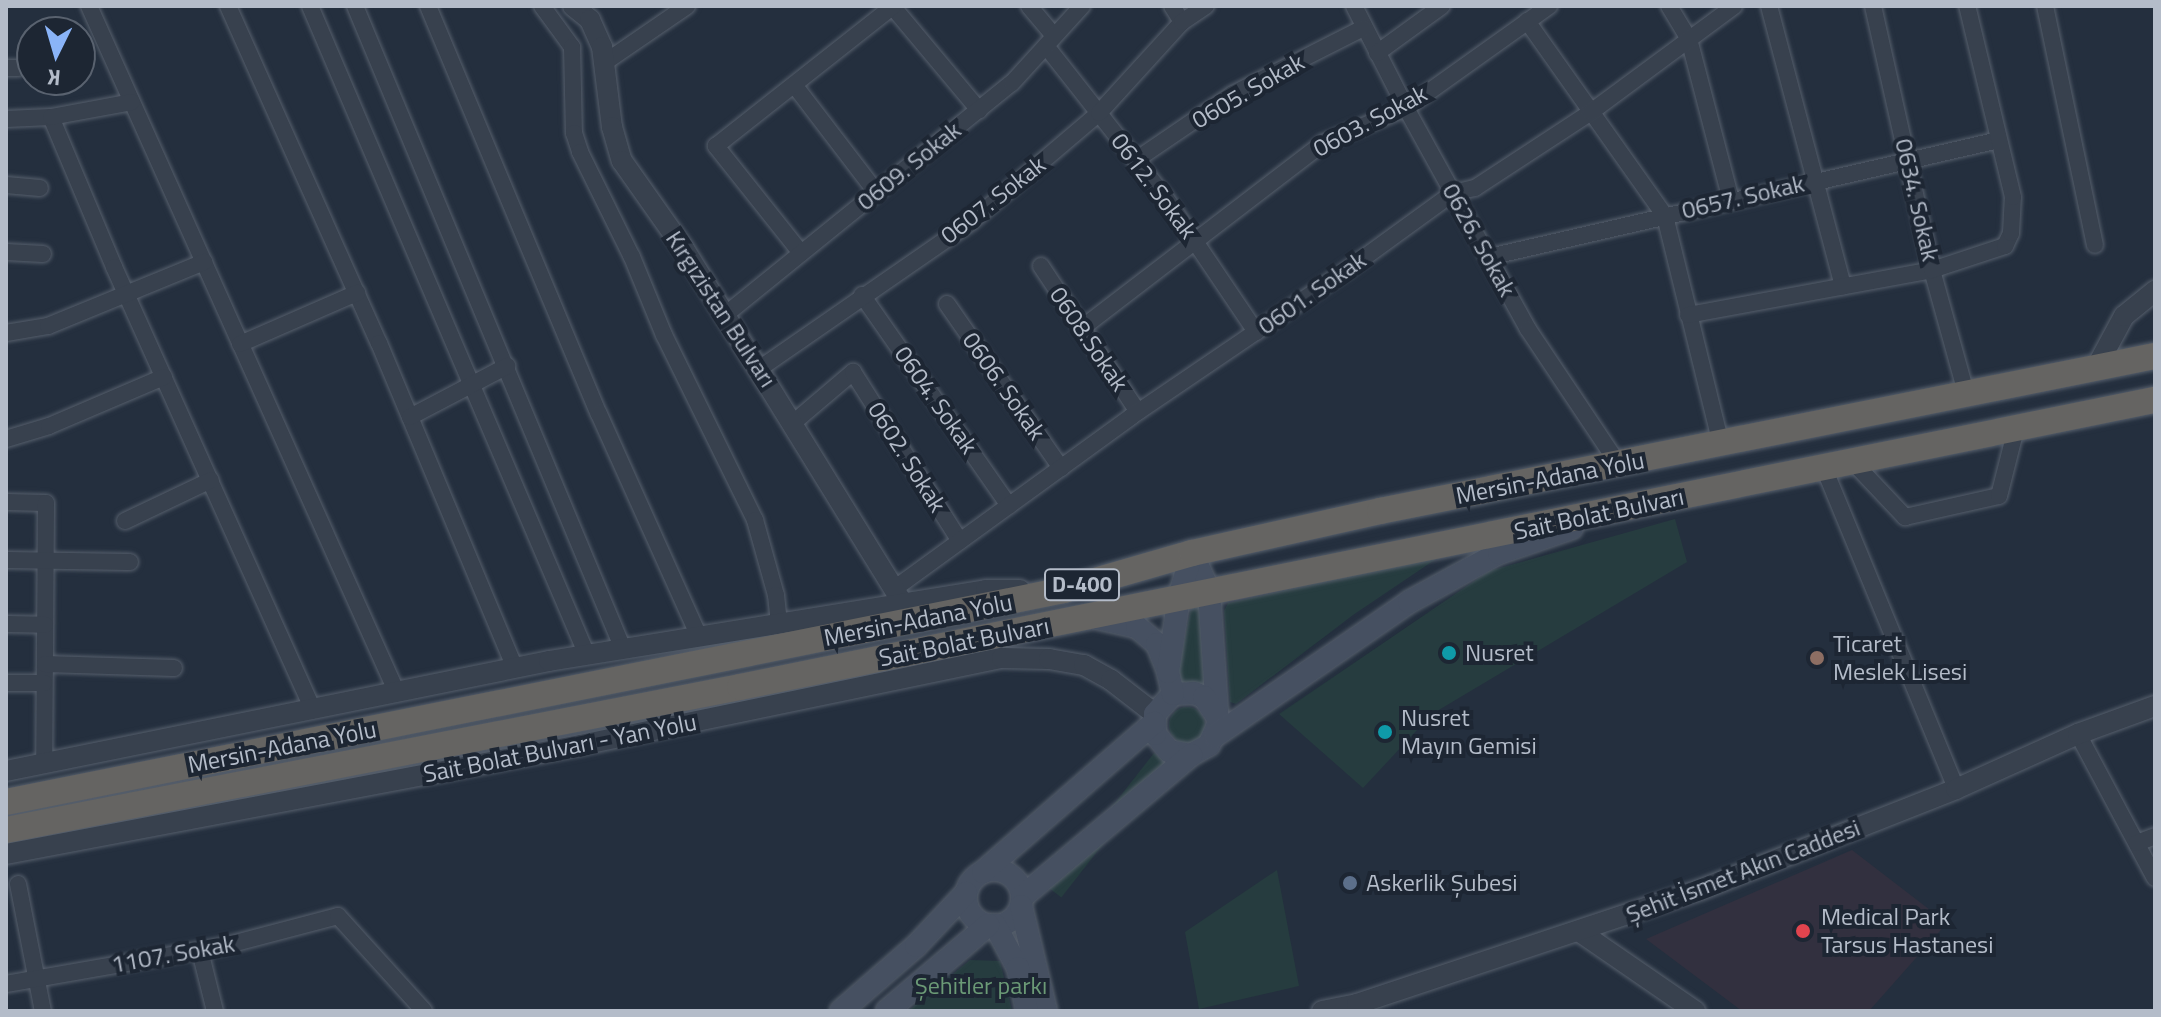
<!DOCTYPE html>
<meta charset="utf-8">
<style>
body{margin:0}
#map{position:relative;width:2161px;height:1017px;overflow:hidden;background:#242f3e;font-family:"Titillium Web",sans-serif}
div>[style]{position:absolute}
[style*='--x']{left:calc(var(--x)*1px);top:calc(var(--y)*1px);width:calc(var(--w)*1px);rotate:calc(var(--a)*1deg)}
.medical>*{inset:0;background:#32303f}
.green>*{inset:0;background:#263c3f;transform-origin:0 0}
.round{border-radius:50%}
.roads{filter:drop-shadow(0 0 2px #565f6c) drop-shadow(0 0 2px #565f6c)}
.minor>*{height:16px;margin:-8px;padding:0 8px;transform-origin:8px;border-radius:8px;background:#38414e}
.tertiary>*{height:20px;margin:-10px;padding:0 10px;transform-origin:10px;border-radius:10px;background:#38414e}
.secondary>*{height:22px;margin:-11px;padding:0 11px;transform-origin:11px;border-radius:11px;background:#465061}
.secondary>.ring{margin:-11px;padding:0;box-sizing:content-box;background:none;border:22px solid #465061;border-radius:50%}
.trunk>*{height:26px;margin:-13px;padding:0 13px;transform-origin:13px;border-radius:13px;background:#656462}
.dots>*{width:22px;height:22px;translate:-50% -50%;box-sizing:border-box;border:4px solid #1d2633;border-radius:50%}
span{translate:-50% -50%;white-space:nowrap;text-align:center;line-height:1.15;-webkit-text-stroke:8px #1d2633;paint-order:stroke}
.shield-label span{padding:2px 6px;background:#1d2633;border:2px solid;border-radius:6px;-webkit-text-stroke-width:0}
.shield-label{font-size:22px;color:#b4bcc9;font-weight:700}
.street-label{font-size:24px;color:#b4bcc9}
.poi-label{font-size:24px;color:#b4bcc9}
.left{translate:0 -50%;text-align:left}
.park-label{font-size:24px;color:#6b9a76}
.frame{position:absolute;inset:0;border:8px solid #b4bcc9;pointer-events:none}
.north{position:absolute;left:16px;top:16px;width:80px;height:80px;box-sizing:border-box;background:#1d2633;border:2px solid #59626f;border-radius:50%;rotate:185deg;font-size:22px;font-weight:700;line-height:32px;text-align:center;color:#b4bcc9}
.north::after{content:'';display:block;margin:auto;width:28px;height:36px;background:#8ab4f8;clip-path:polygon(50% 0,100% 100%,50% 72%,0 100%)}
</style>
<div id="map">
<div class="medical">
<div style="clip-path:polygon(1852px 850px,1947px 923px,1869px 1011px,1742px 1011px,1646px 939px)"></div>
</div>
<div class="green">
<div style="clip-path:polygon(1675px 519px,1687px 562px,1432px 714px,1363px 788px,1279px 714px,1489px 571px)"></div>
<div style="clip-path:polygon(1442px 555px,1353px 615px,1236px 704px,1230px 702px,1224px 611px,1228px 603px)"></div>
<div style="clip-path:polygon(1198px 604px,1204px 611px,1205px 686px,1176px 683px,1191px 607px)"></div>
<div class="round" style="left:1169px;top:707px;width:36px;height:36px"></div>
<div style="left:1154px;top:753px;width:16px;height:171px;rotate:38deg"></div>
<div style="clip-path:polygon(1277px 870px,1299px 986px,1199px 1009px,1185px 932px)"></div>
<div style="clip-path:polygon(970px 960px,1000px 961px,1012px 1011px,908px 1011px)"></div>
</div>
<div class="roads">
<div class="minor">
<div style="--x:89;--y:6;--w:753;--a:65.85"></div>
<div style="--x:228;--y:6;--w:369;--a:65.9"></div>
<div style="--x:379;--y:343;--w:352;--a:67.3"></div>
<div style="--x:310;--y:6;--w:706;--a:66.89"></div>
<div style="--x:355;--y:6;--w:697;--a:67.37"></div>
<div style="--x:428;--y:6;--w:442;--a:67.3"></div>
<div style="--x:599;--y:414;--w:244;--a:65.8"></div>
<div style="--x:542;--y:6;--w:51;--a:53.8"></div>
<div style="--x:572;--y:47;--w:86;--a:88.7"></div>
<div style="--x:574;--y:133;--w:20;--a:72"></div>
<div style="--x:580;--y:152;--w:117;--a:63.7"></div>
<div style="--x:632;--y:257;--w:84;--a:67.7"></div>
<div style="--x:664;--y:335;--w:206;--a:63.8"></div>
<div style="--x:755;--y:520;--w:78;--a:74.4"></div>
<div style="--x:776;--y:595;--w:29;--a:84"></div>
<div style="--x:892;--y:6;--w:136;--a:50.1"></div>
<div style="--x:1029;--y:6;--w:39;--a:50"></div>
<div style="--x:1172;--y:6;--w:19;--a:58"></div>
<div style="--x:1354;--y:6;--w:114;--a:63"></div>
<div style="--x:1406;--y:108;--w:252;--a:61.1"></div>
<div style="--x:1528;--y:329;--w:164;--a:56.2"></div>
<div style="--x:1669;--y:6;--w:39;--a:59"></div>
<div style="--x:1689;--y:39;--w:166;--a:75.4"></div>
<div style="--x:1769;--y:6;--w:290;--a:75.2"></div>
<div style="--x:1873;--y:6;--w:271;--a:77.4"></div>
<div style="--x:1932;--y:270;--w:128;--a:74.5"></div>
<div style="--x:2045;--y:6;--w:244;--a:78.2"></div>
<div style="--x:1527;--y:21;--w:239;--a:54.7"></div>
<div style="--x:1665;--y:216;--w:235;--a:76.2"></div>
<div style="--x:1046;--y:46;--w:192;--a:51.8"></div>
<div style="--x:1165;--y:197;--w:163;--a:56"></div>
<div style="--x:1377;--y:53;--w:80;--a:-35.9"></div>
<div style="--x:604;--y:63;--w:101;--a:-34.5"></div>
<div style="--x:6;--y:68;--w:12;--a:0"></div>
<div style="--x:795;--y:86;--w:133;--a:52.6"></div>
<div style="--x:51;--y:117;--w:163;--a:67.2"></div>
<div style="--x:114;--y:267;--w:486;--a:65.8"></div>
<div style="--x:6;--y:119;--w:45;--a:-2.5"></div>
<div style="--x:51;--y:117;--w:82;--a:-10.5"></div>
<div style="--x:1136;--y:160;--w:117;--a:-34.2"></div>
<div style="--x:1233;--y:94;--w:146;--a:-26.9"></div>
<div style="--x:6;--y:185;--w:34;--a:5"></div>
<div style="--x:6;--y:252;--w:37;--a:3"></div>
<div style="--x:801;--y:253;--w:137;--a:-128.5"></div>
<div style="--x:716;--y:146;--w:226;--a:-38.3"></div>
<div style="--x:1489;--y:257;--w:523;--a:-12.92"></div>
<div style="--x:1041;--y:266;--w:175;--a:56.4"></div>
<div style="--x:862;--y:295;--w:257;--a:55.1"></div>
<div style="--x:947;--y:304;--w:200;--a:55.2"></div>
<div style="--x:725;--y:315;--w:369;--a:-39"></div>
<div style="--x:1012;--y:83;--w:104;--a:-47.7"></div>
<div style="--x:1688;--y:315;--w:248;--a:-10.4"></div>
<div style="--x:1932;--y:270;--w:77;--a:-18.2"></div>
<div style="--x:2005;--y:246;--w:14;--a:-65"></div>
<div style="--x:2011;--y:233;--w:36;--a:-87"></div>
<div style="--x:2013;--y:197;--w:196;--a:-103.5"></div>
<div style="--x:1082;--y:328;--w:304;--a:-37.5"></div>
<div style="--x:1323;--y:143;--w:90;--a:-22.9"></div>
<div style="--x:1406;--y:108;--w:176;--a:-35.5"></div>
<div style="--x:6;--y:333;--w:43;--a:-9.5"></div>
<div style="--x:48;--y:326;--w:169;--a:-22.3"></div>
<div style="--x:240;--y:344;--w:128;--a:-23.6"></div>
<div style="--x:759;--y:369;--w:258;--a:-34.7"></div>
<div style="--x:971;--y:222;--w:168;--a:-40.4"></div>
<div style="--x:1099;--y:113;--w:123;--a:-47.6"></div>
<div style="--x:1182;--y:22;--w:29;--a:-34"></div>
<div style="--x:410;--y:417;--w:110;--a:-27.7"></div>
<div style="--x:793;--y:423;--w:79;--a:-40.4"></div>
<div style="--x:853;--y:372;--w:200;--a:57.7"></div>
<div style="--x:6;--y:439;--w:45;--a:-16.8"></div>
<div style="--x:49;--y:426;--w:125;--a:-23.1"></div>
<div style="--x:1853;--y:462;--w:76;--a:46.6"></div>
<div style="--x:1905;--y:517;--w:96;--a:-12.6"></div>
<div style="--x:1999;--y:496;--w:69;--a:-75.8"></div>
<div style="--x:1824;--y:468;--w:347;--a:67.6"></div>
<div style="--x:6;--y:502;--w:40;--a:1.4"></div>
<div style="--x:46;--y:503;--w:261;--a:90.4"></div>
<div style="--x:125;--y:521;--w:95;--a:-25.5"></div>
<div style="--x:6;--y:560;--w:124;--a:0.9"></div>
<div style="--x:894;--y:589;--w:294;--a:-36"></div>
<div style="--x:1132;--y:416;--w:260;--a:-34.2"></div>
<div style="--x:1347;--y:270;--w:131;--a:-36"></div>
<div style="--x:1453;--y:193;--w:23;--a:-13"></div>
<div style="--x:1475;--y:188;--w:139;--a:-33.2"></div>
<div style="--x:1591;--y:112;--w:178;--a:-36.5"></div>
<div style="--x:6;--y:624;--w:39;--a:1"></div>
<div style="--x:45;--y:664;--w:129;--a:1.8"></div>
<div style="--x:6;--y:683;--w:38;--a:0"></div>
<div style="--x:2078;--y:734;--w:163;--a:61.9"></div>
<div style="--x:2137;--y:843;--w:19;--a:-21"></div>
<div style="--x:18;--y:884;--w:129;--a:78.9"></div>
<div style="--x:200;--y:951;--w:62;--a:76"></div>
<div style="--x:6;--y:984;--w:221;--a:-9.9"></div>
<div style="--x:224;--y:946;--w:118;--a:-14.7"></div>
<div style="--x:338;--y:916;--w:128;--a:47.8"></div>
</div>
<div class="tertiary">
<div style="--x:573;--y:6;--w:22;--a:39"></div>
<div style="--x:590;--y:20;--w:30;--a:66"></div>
<div style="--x:602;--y:47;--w:81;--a:82.9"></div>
<div style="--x:612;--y:127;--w:35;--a:74"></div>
<div style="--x:622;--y:161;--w:108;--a:54.8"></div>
<div style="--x:684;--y:249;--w:417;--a:58.3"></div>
<div style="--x:2097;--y:366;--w:57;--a:-61.6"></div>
<div style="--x:2124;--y:316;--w:40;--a:-39"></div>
<div style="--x:6;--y:771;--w:554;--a:-11.45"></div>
<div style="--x:549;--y:661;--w:443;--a:-9.2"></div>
<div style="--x:986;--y:590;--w:34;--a:0"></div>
<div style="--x:6;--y:854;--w:585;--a:-10.73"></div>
<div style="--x:581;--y:745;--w:430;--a:-11.7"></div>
<div style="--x:1002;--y:658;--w:47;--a:1.2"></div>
<div style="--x:1049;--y:659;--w:36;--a:10"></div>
<div style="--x:1084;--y:665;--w:31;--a:29"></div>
<div style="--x:1111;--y:680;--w:56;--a:37.7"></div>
<div style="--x:1580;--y:932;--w:140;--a:34.5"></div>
<div style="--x:1322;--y:1011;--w:36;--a:-11"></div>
<div style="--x:1357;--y:1004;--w:361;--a:-18.4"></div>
<div style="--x:1700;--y:890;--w:275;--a:-21.5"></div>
<div style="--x:1956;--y:789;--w:134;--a:-24.3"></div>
<div style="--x:2078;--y:734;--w:82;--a:-20"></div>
</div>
<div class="secondary">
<div style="--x:1192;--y:553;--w:42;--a:65.9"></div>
<div style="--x:1209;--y:591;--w:134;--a:86.2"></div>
<div style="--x:1218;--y:725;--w:22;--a:114"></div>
<div style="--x:1209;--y:745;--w:21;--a:151"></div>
<div style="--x:1191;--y:755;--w:22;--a:-170"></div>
<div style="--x:1169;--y:751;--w:22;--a:-129"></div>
<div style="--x:1155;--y:734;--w:20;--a:-90"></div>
<div style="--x:1155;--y:714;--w:27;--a:-48"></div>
<div style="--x:1173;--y:694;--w:21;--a:-3"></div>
<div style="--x:1194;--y:693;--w:11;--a:22"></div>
<div style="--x:1204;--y:697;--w:22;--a:56"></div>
<div style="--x:1092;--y:617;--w:46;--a:12.5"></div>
<div style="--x:1137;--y:627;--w:26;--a:40"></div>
<div style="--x:1157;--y:644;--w:29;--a:68"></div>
<div style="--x:1173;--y:694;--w:23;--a:-103"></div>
<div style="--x:1168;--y:672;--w:76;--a:-81.7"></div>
<div style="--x:1179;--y:597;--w:46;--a:-73.5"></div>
<div style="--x:1215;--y:736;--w:236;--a:-34.6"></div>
<div style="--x:1409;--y:602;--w:102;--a:-28.6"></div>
<div style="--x:1499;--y:553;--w:77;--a:-18.9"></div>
<div class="ring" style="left:966px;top:870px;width:34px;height:34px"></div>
<div style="--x:983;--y:872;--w:227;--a:-41.1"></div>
<div style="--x:1022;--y:897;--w:221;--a:-40"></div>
<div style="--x:1021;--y:906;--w:108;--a:76.6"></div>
<div style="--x:995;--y:925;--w:49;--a:61.9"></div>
<div style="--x:1018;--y:968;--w:44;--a:78.2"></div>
<div style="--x:841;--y:1011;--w:99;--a:-40.9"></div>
<div style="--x:916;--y:946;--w:73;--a:-46.7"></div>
<div style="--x:887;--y:1011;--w:133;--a:-40.4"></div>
</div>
<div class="trunk">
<div style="--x:6;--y:802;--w:1079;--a:-11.33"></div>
<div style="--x:1064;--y:590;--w:133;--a:-16.1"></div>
<div style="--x:1192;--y:553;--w:193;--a:-12.6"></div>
<div style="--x:1380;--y:511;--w:790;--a:-11.31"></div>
<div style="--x:6;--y:830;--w:748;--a:-11.02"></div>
<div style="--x:740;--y:687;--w:1444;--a:-11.47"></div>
</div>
</div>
<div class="dots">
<div style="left:1449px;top:653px;background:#0f9aa8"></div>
<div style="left:1817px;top:658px;background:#8d6e63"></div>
<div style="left:1385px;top:732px;background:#0f9aa8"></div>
<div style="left:1350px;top:883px;background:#5c6f8a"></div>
<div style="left:1803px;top:931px;background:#e0444e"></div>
</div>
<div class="shield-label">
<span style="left:1082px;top:585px">D-400</span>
</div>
<div class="street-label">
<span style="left:1248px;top:91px;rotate:-30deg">0605. Sokak</span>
<span style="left:1370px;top:121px;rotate:-28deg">0603. Sokak</span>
<span style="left:909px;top:166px;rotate:-39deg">0609. Sokak</span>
<span style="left:1154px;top:186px;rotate:53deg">0612. Sokak</span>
<span style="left:1743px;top:197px;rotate:-13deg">0657. Sokak</span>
<span style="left:993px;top:200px;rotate:-38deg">0607. Sokak</span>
<span style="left:1917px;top:200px;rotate:77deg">0634. Sokak</span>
<span style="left:1479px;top:240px;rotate:61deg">0626. Sokak</span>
<span style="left:1312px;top:293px;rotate:-35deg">0601. Sokak</span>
<span style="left:721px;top:309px;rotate:57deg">Kırgızistan Bulvarı</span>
<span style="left:1089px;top:339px;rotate:56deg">0608.Sokak</span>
<span style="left:1004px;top:386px;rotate:55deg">0606. Sokak</span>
<span style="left:936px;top:400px;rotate:55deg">0604. Sokak</span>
<span style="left:907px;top:457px;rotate:58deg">0602. Sokak</span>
<span style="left:1550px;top:478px;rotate:-11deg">Mersin-Adana Yolu</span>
<span style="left:1599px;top:514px;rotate:-12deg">Sait Bolat Bulvarı</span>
<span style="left:918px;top:620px;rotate:-11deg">Mersin-Adana Yolu</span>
<span style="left:964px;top:642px;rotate:-11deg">Sait Bolat Bulvarı</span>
<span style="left:282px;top:747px;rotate:-11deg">Mersin-Adana Yolu</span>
<span style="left:560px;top:748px;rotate:-11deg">Sait Bolat Bulvarı - Yan Yolu</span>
<span style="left:1743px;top:871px;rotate:-21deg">Şehit İsmet Akın Caddesi</span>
<span style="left:173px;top:954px;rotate:-10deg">1107. Sokak</span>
</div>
<div class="poi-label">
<span class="left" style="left:1833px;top:658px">Ticaret<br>Meslek Lisesi</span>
<span class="left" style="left:1465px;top:653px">Nusret</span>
<span class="left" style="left:1401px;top:732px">Nusret<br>Mayın Gemisi</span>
<span class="left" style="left:1366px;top:883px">Askerlik Şubesi</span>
<span class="left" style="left:1821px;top:931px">Medical Park<br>Tarsus Hastanesi</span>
</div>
<div class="park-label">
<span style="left:981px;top:986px">Şehitler parkı</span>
</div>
<div class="frame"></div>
<div class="north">K</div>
</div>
